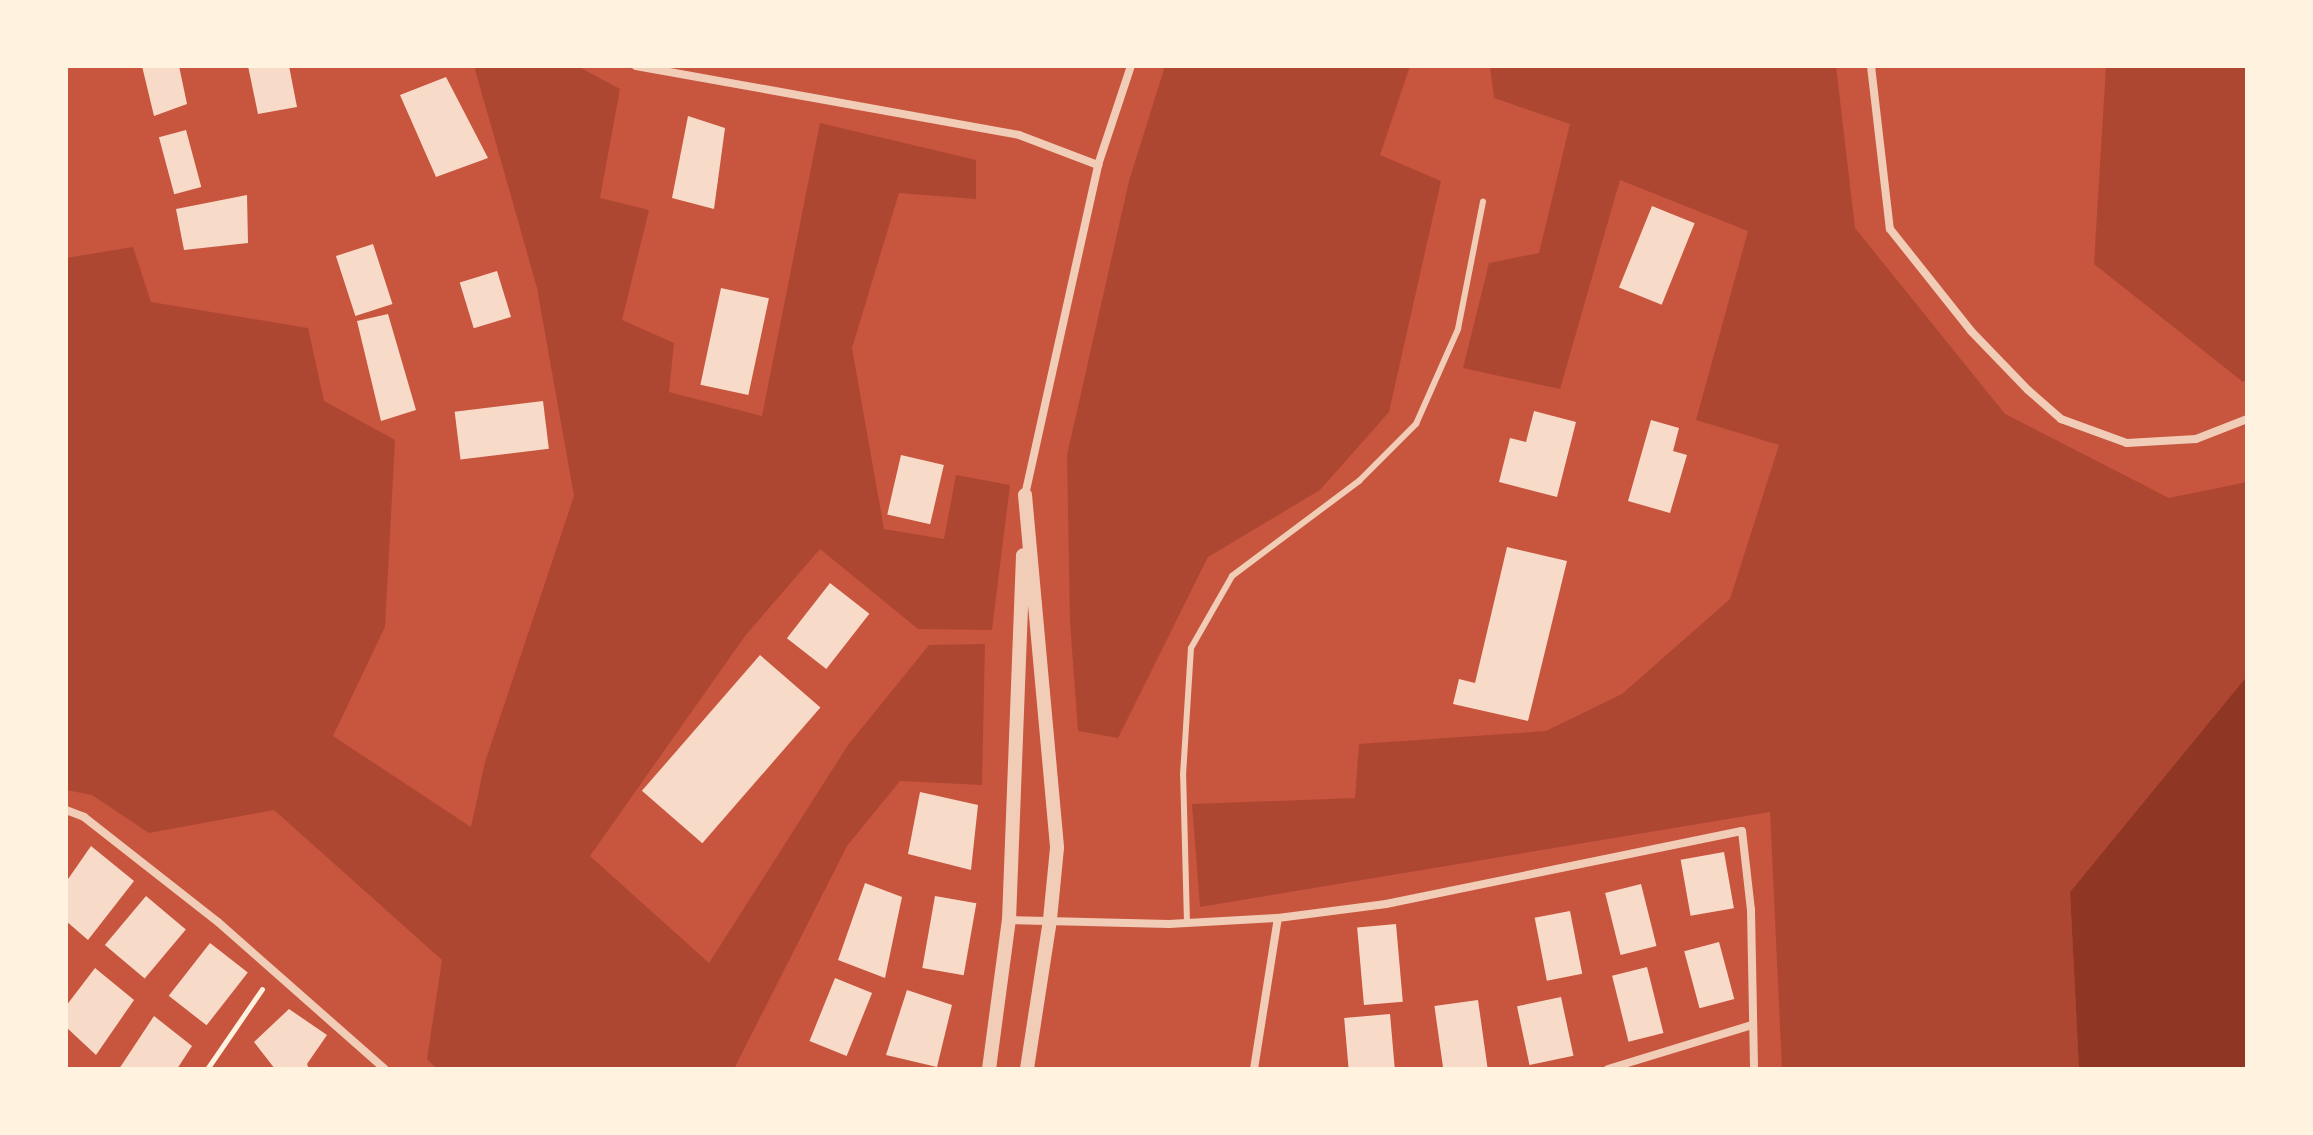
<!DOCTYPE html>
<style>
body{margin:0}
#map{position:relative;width:2313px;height:1135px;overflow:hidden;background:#c8553d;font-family:"Roboto Serif",serif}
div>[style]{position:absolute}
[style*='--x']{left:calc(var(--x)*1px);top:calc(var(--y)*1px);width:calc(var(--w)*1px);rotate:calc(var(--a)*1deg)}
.green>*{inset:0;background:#ae4732}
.water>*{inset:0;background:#8f3625}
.building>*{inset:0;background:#f7dbc8;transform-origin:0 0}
.path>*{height:5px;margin:-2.5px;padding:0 2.5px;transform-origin:2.5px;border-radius:2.5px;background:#fff3e0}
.service>*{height:6px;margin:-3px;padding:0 3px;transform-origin:3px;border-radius:3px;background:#f1ccb7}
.minor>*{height:8px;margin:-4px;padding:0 4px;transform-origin:4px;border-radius:4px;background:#f1ccb7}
.tertiary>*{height:14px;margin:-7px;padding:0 7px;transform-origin:7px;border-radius:7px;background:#f1ccb7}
span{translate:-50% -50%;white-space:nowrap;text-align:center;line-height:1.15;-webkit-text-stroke:8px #fff3e0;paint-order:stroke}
.frame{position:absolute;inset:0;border:68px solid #fff3e0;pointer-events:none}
</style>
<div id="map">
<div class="green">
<div style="clip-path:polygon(474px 66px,577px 66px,620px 89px,600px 198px,649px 210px,622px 320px,674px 343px,669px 392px,762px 416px,820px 123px,976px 160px,976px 199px,899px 193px,852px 348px,884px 529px,944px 539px,956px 475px,1010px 485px,992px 630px,918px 629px,820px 549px,745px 636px,590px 856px,709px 963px,848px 745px,929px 645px,985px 644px,982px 785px,900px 781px,847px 846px,734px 1069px,437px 1069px,427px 1059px,442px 960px,274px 810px,149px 833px,92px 795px,66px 790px,66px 258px,133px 247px,151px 302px,308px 328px,324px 401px,395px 440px,385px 627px,333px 736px,471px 827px,485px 762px,574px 496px,537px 288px)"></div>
<div style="clip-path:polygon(1165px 66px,1410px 66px,1380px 155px,1441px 181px,1389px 412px,1320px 490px,1208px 557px,1118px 738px,1078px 731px,1070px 622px,1067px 455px,1129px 181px)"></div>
<div style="clip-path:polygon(1490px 66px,1836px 66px,1855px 228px,2005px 414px,2169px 498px,2247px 482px,2247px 676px,2070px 892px,2079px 1069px,1782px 1069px,1770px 812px,1200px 907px,1192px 804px,1355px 798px,1359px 744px,1546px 731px,1622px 694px,1730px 599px,1779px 445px,1696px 420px,1748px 231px,1620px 180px,1560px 389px,1463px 368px,1489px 263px,1539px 253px,1570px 124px,1494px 98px)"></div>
<div style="clip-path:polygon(2106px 66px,2247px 66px,2247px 379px,2243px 382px,2094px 264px)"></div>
</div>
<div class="water">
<div style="clip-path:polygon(2247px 676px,2247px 1069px,2079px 1069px,2070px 892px)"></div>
</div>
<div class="building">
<div style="clip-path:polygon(142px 66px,179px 66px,187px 104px,154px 116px)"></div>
<div style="clip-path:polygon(248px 66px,289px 66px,297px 107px,258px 114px)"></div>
<div style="clip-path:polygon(446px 77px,488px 158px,436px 177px,400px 95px)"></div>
<div style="clip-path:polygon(688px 116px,725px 128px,714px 209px,672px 198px)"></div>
<div style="left:186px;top:130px;width:59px;height:28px;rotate:75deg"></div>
<div style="clip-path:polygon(247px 195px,248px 243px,184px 250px,176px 209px)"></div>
<div style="left:1652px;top:206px;width:46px;height:88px;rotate:22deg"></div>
<div style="left:373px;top:244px;width:63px;height:39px;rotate:72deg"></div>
<div style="left:497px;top:271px;width:48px;height:39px;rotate:73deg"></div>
<div style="left:721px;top:288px;width:49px;height:99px;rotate:12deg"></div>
<div style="clip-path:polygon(388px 314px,416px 410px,381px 421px,357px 321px)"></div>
<div style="left:543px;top:401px;width:48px;height:89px;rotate:83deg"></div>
<div style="clip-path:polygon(1534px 411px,1576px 422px,1557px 497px,1499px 482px,1510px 438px,1526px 442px)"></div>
<div style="clip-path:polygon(1651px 420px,1679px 428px,1673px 451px,1687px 455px,1670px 513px,1628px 501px)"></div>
<div style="left:901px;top:455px;width:44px;height:61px;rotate:13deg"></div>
<div style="clip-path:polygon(1507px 547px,1567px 561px,1528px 721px,1453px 704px,1459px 679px,1475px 683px)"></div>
<div style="left:830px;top:583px;width:50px;height:70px;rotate:38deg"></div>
<div style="left:760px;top:655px;width:80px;height:180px;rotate:41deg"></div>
<div style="clip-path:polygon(920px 792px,978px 805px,971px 870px,908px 854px)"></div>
<div style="clip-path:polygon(91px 846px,134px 881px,88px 940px,66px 921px,66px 882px)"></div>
<div style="left:1724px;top:852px;width:57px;height:44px;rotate:80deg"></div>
<div style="clip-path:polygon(865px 883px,902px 897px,885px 978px,838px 960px)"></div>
<div style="left:1641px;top:884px;width:64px;height:37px;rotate:76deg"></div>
<div style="left:146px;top:896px;width:52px;height:64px;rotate:40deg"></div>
<div style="left:935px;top:896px;width:42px;height:73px;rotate:10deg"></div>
<div style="left:1570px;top:911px;width:64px;height:36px;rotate:79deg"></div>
<div style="left:1396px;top:924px;width:78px;height:39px;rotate:85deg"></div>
<div style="left:1719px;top:942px;width:59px;height:36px;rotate:75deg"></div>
<div style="left:210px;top:943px;width:48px;height:67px;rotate:38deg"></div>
<div style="left:1647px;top:967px;width:68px;height:36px;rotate:76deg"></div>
<div style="clip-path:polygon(95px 968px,134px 1000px,96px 1055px,66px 1027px,66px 1006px)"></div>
<div style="left:835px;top:978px;width:40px;height:68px;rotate:22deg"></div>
<div style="clip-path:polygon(907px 990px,952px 1005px,937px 1067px,886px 1055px)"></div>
<div style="left:1561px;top:997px;width:60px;height:45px;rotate:78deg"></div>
<div style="left:1478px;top:1000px;width:69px;height:44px;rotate:82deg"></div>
<div style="clip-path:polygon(289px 1009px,327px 1035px,307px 1064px,309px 1069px,275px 1069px,254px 1042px)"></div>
<div style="left:1390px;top:1014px;width:55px;height:46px;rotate:85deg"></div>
<div style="clip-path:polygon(154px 1016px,192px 1046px,177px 1069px,119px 1069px)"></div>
</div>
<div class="path">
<div style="--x:207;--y:1069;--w:97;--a:-55.5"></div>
</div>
<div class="service">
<div style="--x:1187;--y:923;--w:148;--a:-91.5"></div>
<div style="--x:1183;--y:775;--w:127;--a:-86.4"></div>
<div style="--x:1191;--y:648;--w:83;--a:-60.3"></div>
<div style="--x:1232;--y:576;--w:159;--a:-36.8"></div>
<div style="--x:1359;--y:481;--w:81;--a:-45"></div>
<div style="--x:1416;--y:424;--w:104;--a:-66.1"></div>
<div style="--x:1458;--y:329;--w:130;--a:-78.9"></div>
</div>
<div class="minor">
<div style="--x:636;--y:66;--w:389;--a:10.2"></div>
<div style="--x:1019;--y:135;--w:85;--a:20.8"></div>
<div style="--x:1871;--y:66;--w:164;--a:83.4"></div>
<div style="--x:1890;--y:229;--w:130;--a:51.5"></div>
<div style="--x:1971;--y:331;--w:82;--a:46"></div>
<div style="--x:2028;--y:390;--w:44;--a:41.3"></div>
<div style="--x:2061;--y:419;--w:70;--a:20"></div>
<div style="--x:2127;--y:443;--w:69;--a:-3.3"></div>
<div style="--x:2196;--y:439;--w:55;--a:-21.4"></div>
<div style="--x:1025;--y:495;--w:338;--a:-77.5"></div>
<div style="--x:1098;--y:165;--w:104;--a:-71.6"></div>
<div style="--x:66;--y:810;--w:19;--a:21"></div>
<div style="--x:84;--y:817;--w:170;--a:38.1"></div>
<div style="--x:218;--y:922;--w:222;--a:41.4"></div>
<div style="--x:1009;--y:920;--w:160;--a:1.4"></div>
<div style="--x:1169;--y:924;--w:109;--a:-3.2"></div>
<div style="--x:1278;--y:918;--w:109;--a:-7.4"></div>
<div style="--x:1386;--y:904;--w:363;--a:-11.6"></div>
<div style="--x:1742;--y:831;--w:80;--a:83.5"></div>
<div style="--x:1751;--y:910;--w:159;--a:88.9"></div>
<div style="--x:1254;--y:1069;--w:153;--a:-81"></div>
<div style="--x:1608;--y:1069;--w:151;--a:-17"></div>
</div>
<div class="tertiary">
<div style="--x:1025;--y:495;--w:354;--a:84.8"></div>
<div style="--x:1057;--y:848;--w:72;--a:95.6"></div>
<div style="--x:1050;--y:920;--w:151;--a:98.8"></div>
<div style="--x:989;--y:1069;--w:150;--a:-82.4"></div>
<div style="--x:1009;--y:920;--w:365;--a:-87.8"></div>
</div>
<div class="frame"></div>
</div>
